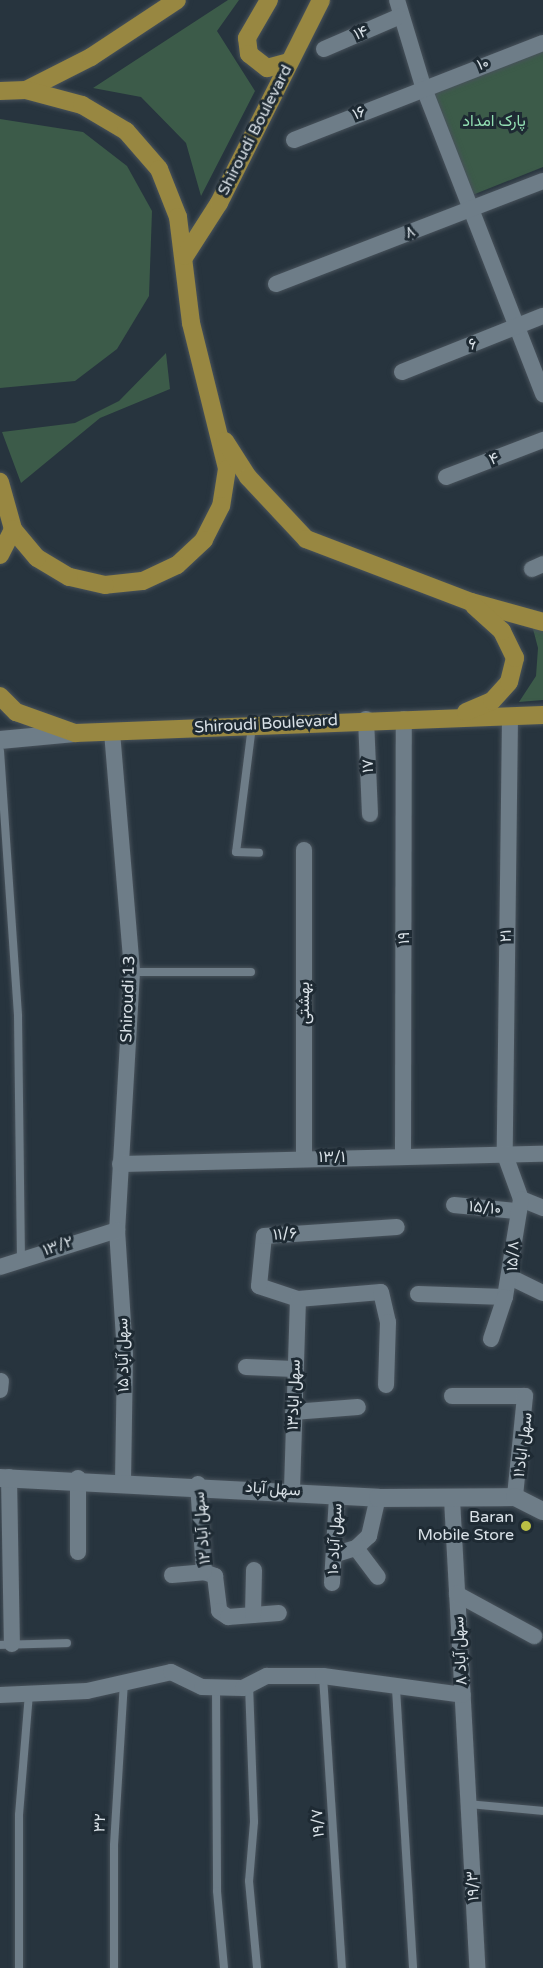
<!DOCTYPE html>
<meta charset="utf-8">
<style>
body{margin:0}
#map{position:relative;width:543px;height:1968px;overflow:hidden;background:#27343e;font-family:"Varela Round",Vazirmatn,sans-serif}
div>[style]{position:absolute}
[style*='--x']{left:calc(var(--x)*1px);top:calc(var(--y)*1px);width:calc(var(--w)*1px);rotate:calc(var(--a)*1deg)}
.green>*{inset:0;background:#3c5b49}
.roads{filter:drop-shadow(0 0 2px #48525b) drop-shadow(0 0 2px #48525b)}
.service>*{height:8px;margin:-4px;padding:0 4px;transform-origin:4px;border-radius:4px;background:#6e7d88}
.minor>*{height:16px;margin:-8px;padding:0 8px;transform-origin:8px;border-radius:8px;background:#6e7d88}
.tertiary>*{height:18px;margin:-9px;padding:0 9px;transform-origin:9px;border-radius:9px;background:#6e7d88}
.secondary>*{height:18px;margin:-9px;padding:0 9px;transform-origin:9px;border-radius:9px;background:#6e7d88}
.primary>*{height:18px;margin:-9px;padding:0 9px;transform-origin:9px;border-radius:9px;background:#988741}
.dots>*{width:16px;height:16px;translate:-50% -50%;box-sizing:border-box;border:3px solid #1e2a33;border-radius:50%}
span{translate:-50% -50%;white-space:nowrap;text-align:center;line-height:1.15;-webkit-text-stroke:6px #1e2a33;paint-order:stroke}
.street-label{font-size:16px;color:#d9e1e7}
.park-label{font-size:16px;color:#92dfb3}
.poi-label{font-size:16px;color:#d9e1e7}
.right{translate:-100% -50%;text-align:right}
</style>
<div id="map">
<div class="green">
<div style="clip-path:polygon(228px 0,239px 0,217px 31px,255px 91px,201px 196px,186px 143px,141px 97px,93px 88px)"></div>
<div style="clip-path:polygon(543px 51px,543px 167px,470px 196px,432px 93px)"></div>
<div style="clip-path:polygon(0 119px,83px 132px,127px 166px,152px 211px,149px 296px,117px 349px,75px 381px,0 388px)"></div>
<div style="clip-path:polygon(166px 353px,170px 389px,100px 418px,21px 483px,2px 432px,75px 423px,119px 401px)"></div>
<div style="clip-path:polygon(532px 625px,543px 630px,543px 700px,519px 702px,536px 676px,538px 648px)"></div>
</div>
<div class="roads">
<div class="service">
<div style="--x:252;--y:726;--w:127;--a:97.2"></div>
<div style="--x:236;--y:852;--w:23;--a:2"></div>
<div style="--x:0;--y:751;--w:266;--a:86.1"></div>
<div style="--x:18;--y:1016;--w:243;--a:89.3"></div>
<div style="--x:132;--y:972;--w:119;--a:0"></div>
<div style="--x:0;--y:1645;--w:67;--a:-1.7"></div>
<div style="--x:323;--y:1676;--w:293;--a:86.3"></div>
<div style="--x:249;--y:1685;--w:137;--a:87.9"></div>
<div style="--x:254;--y:1822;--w:59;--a:94.8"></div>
<div style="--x:249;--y:1881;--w:87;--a:84.7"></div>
<div style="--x:216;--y:1687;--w:204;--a:89.7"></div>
<div style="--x:217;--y:1891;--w:77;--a:84.8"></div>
<div style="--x:396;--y:1689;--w:280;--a:86.5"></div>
<div style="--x:468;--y:1804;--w:75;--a:5.3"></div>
<div style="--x:19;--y:1968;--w:153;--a:-90"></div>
<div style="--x:19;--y:1815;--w:121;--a:-85.3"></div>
<div style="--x:114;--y:1968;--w:123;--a:-90"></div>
<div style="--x:114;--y:1845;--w:164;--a:-86.5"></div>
</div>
<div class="minor">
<div style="--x:397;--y:0;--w:90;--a:73.2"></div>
<div style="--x:423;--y:86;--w:331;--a:68.7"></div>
<div style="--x:324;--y:49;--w:81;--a:-23.4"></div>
<div style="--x:294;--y:140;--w:267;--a:-21.3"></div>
<div style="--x:276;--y:284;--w:286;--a:-21.1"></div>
<div style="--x:402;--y:372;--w:152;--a:-21.7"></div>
<div style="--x:446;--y:477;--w:104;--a:-20.9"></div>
<div style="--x:532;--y:569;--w:12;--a:-24"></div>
<div style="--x:510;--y:717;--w:438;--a:90.7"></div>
<div style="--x:505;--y:1155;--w:47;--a:70"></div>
<div style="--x:366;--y:719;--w:95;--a:87.6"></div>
<div style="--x:112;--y:732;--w:241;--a:85.2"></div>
<div style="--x:132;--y:972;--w:258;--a:93.3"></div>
<div style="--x:117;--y:1230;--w:125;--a:86.3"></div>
<div style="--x:125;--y:1355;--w:125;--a:90.9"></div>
<div style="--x:304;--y:1157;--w:307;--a:-90"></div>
<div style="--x:403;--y:1157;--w:438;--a:-89.9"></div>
<div style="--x:120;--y:1164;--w:423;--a:-1.4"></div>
<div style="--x:521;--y:1199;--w:24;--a:22"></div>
<div style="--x:454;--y:1205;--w:62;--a:5.5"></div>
<div style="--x:0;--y:1267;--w:123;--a:-17.5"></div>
<div style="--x:512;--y:1278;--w:34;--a:26"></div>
<div style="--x:418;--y:1294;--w:87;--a:2"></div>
<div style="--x:505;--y:1297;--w:99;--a:-80.7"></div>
<div style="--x:298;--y:1299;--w:41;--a:-161.6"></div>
<div style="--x:259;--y:1286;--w:50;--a:-84.3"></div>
<div style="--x:264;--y:1236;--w:133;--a:-3.9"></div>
<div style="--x:298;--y:1299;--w:83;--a:-4.8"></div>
<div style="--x:381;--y:1292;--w:31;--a:77"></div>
<div style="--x:388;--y:1322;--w:63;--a:91.8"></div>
<div style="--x:491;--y:1339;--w:44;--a:-71.6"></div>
<div style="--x:246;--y:1367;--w:48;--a:2.4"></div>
<div style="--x:0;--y:1390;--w:9;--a:-84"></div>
<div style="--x:452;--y:1396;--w:73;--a:0"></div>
<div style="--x:525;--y:1396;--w:101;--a:95.7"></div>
<div style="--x:293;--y:1412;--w:65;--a:-4.4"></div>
<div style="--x:9;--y:1477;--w:167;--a:89"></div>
<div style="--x:198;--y:1484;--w:88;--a:86.1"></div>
<div style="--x:204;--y:1572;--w:12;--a:20"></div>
<div style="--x:215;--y:1576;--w:35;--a:83"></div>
<div style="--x:219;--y:1611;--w:11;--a:34"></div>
<div style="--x:228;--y:1617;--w:51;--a:-4.5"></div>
<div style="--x:292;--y:1490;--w:191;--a:-88.2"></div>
<div style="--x:452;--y:1499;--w:470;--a:86.9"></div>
<div style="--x:356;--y:1548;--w:36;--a:53"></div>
<div style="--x:78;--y:1552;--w:74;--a:-90"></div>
<div style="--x:336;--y:1554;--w:21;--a:-17"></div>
<div style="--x:356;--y:1548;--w:18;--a:-43"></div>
<div style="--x:369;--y:1536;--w:39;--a:-77"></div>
<div style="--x:172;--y:1575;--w:32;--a:-5"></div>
<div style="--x:332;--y:1583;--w:88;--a:-86.7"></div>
<div style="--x:457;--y:1594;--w:88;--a:28.6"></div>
<div style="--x:253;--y:1615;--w:45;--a:-88.7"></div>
<div style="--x:0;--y:1695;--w:87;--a:-2.6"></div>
<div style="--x:87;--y:1691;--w:86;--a:-12.7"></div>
<div style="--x:171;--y:1672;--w:34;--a:26"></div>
<div style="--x:202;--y:1687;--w:41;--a:1.4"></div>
<div style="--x:243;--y:1688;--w:27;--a:-27"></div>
<div style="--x:267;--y:1676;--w:56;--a:0"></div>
<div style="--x:323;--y:1676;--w:141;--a:7.7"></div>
</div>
<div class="tertiary">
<div style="--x:0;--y:1478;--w:379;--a:3"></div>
<div style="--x:378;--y:1498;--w:137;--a:-0.4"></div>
<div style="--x:515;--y:1497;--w:31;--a:27"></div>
</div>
<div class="secondary">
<div style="--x:0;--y:740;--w:75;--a:-5.3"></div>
</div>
<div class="primary">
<div style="--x:269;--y:0;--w:44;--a:120.1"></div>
<div style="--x:247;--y:38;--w:16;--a:83"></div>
<div style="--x:249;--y:54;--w:23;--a:38"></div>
<div style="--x:267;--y:68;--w:23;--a:-15"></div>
<div style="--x:26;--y:90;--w:73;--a:-26.9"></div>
<div style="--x:91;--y:57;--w:103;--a:-33.5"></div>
<div style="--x:0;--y:91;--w:26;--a:-2"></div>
<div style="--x:26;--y:90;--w:58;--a:15"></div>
<div style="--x:82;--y:105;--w:51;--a:30.6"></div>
<div style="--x:126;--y:131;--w:50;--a:49"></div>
<div style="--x:159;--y:169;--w:52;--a:68.4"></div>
<div style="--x:178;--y:217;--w:107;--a:83"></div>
<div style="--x:191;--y:323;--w:150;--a:76.1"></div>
<div style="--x:227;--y:469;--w:37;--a:99"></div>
<div style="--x:221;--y:506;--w:38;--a:117"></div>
<div style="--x:204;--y:540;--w:37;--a:137"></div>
<div style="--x:177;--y:565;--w:38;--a:155"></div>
<div style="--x:142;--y:581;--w:37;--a:174"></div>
<div style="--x:105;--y:585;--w:37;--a:-167"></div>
<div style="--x:69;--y:577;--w:37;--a:-149"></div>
<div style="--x:37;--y:558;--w:38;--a:-130"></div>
<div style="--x:13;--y:529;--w:49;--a:-105.5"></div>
<div style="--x:185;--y:256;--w:63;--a:-57.3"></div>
<div style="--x:219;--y:203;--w:227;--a:-63.3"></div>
<div style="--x:225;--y:441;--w:43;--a:57.4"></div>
<div style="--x:248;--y:477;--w:85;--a:46.9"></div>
<div style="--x:306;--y:539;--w:177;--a:20.9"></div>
<div style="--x:471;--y:602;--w:75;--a:15.5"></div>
<div style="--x:0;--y:555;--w:29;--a:-63"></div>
<div style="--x:0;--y:696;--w:23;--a:45"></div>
<div style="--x:16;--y:712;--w:63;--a:19.6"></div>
<div style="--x:75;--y:733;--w:468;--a:-2.2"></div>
<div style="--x:466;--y:712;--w:28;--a:-23"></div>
<div style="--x:492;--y:701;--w:25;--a:-48"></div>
<div style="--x:509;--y:682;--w:25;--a:-76"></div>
<div style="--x:515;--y:658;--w:30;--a:-116"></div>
<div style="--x:502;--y:631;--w:38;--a:-138"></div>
</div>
</div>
<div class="dots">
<div style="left:526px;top:1526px;background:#bbc044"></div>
</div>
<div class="street-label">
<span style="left:361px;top:33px;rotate:-23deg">۱۴</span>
<span style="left:483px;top:64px;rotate:-20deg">۱۰</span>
<span style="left:359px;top:113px;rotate:-23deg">۱۶</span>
<span style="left:255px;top:130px;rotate:-63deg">Shiroudi Boulevard</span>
<span style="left:410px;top:232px;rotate:-21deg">۸</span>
<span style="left:473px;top:344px;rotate:-21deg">۶</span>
<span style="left:494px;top:459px;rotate:-21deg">۴</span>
<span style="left:266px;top:724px;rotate:-3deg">Shiroudi Boulevard</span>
<span style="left:368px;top:766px;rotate:-92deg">۱۷</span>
<span style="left:506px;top:936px;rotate:-89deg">۲۱</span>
<span style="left:404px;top:938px;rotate:-90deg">۱۹</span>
<span style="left:128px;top:999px;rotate:-88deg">Shiroudi 13</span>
<span style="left:304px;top:1003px;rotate:-90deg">بهشتی</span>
<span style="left:332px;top:1157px">۱۳/۱</span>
<span style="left:485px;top:1208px;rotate:6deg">۱۵/۱۰</span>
<span style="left:285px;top:1234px;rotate:-5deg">۱۱/۶</span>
<span style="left:58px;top:1246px;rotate:-19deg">۱۳/۲</span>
<span style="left:513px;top:1256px;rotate:-87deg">۱۵/۸</span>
<span style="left:123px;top:1355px;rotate:-91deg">سهل آباد ۱۵</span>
<span style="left:294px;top:1395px;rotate:-88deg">سهل اباد۱۳</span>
<span style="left:523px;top:1445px;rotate:-83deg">سهل اباد۱۱</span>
<span style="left:273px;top:1489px;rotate:4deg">سهل آباد</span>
<span style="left:202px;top:1528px;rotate:-95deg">سهل آباد ۱۲</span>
<span style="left:335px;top:1539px;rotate:-87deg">سهل آباد ۱۰</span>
<span style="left:460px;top:1651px;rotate:-93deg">سهل آباد ۸</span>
<span style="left:100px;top:1823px;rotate:-86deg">۳۲</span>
<span style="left:318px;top:1823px;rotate:-94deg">۱۹/۷</span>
<span style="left:473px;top:1886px;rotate:-93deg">۱۹/۳</span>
</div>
<div class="park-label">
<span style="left:494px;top:121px">پارک امداد</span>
</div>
<div class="poi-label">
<span class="right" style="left:514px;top:1526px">Baran<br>Mobile Store</span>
</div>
</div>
